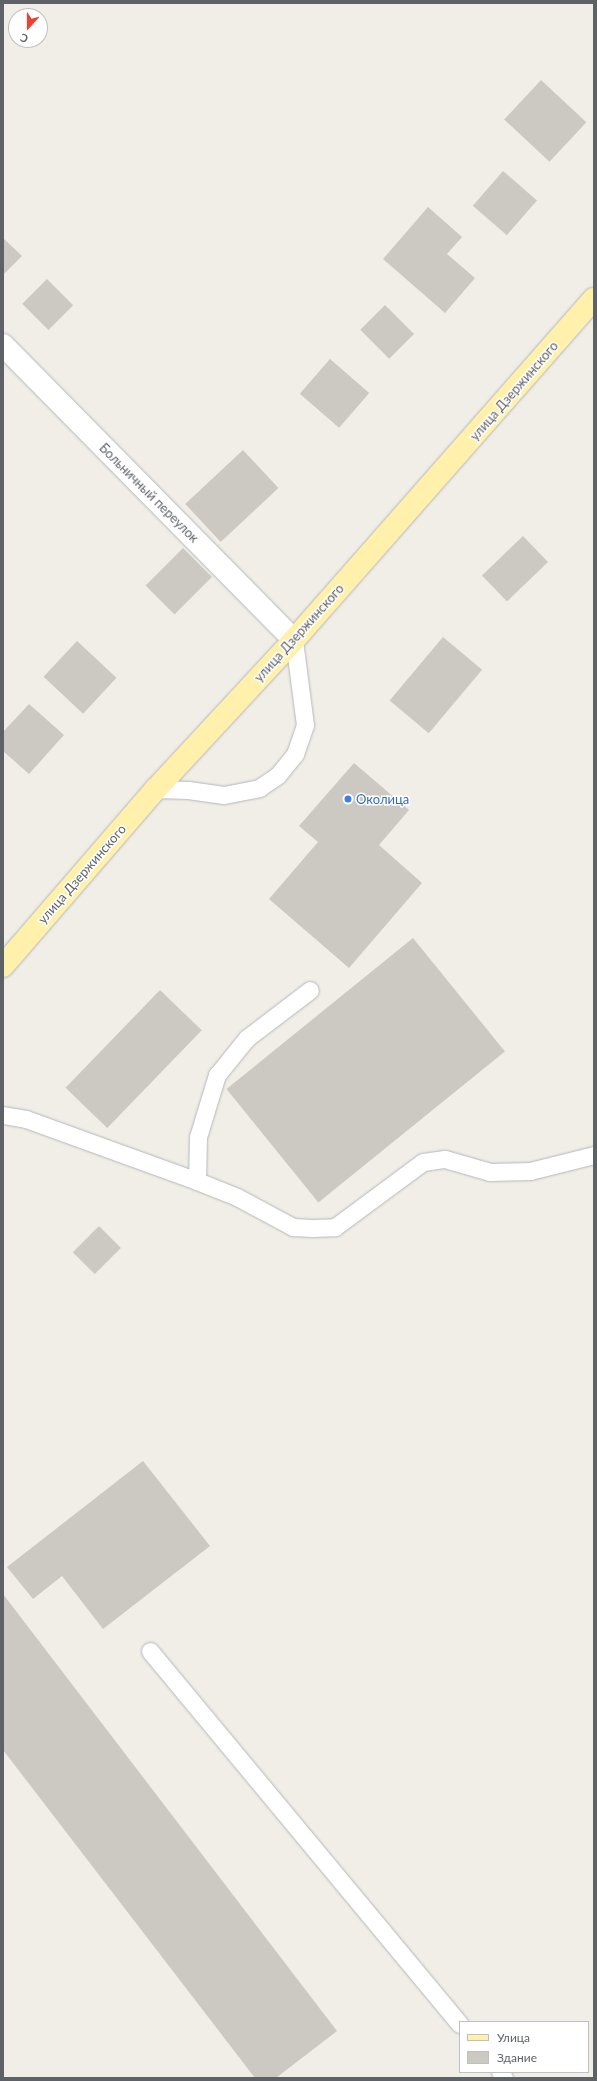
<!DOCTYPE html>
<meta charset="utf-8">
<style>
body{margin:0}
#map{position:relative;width:597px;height:2081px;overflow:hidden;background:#f0eee6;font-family:Lato,sans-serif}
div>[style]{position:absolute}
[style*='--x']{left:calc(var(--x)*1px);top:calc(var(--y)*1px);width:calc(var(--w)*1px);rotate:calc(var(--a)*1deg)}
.building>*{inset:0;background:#ccc9c3;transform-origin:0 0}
.roads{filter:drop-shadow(0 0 1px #b4b7bb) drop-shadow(0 0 1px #b4b7bb)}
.lane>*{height:17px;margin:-8.5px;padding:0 8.5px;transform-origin:8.5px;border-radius:8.5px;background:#fff}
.street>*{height:22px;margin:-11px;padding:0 11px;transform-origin:11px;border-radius:11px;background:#fff}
.primary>*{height:22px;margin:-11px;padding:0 11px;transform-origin:11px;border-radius:11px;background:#fff1ac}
.dots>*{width:11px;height:11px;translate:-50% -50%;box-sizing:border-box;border:2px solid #fff;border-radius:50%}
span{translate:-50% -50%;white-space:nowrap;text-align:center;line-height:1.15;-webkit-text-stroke:3px #fff;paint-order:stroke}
.street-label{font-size:13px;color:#5e6267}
.shop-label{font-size:13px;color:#366cbe}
.left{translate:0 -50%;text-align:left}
.frame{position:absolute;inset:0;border:4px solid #5e6267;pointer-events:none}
.legend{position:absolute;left:459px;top:2021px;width:130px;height:52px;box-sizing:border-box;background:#fff;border:1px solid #bfc0c2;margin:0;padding:5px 7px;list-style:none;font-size:12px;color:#5e6267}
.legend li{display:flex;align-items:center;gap:8px;height:20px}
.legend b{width:20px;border:1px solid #bfc0c2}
.north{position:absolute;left:8px;top:8px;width:40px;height:40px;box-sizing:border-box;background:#fff;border:1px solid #bfc0c2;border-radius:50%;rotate:201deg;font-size:11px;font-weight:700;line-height:16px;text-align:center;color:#5e6267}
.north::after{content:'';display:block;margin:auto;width:14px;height:18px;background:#e94133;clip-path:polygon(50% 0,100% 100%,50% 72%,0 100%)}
</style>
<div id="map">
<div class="building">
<div style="left:541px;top:80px;width:62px;height:54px;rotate:43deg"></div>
<div style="left:503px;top:171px;width:45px;height:46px;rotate:41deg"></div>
<div style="clip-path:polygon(428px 207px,462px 237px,447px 254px,475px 278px,445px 313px,383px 259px)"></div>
<div style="clip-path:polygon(3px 238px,22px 256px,3px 275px)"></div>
<div style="left:47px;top:279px;width:37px;height:35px;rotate:45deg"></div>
<div style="left:385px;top:305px;width:41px;height:35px;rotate:45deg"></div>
<div style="left:330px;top:359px;width:52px;height:46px;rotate:41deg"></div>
<div style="left:243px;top:450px;width:52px;height:79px;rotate:47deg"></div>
<div style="left:523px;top:536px;width:36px;height:57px;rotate:46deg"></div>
<div style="left:183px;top:548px;width:41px;height:53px;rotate:45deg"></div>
<div style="left:443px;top:637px;width:51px;height:83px;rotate:40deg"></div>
<div style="left:77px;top:641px;width:54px;height:49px;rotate:43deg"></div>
<div style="clip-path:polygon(29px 704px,64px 735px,29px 774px,3px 751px,3px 732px)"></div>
<div style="clip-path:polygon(354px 763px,409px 810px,379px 845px,422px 883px,349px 968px,269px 899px,318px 842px,299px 826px)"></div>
<div style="left:413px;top:938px;width:146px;height:240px;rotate:51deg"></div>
<div style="left:160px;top:990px;width:58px;height:136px;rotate:44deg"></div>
<div style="left:99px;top:1226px;width:31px;height:37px;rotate:45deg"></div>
<div style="clip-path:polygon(143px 1461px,210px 1546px,103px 1629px,62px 1576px,33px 1599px,7px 1567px)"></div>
<div style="clip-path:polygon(3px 1594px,337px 2031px,276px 2078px,255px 2078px,3px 1750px)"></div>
</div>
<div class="roads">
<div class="lane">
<div style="--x:156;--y:789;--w:32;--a:2"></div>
<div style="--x:188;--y:790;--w:36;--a:8"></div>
<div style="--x:224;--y:795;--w:36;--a:-11"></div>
<div style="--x:259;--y:788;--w:23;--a:-34"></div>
<div style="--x:278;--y:775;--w:27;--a:-51"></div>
<div style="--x:295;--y:754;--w:31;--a:-71"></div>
<div style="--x:305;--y:725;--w:86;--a:-97.4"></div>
<div style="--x:3;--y:1115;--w:23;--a:10"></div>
<div style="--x:26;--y:1119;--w:182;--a:19.9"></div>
<div style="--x:197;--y:1181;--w:43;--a:21.8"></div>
<div style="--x:237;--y:1197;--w:64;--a:28.2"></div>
<div style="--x:293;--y:1227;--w:19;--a:3"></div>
<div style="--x:312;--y:1228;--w:23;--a:-2"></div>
<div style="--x:335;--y:1227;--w:109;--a:-36.5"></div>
<div style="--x:423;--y:1162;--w:22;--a:-8"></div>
<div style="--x:445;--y:1159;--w:47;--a:16.1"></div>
<div style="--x:490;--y:1172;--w:40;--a:-1.4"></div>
<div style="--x:530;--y:1171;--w:66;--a:-14"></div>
<div style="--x:197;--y:1181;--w:44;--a:-88.7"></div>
<div style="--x:198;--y:1137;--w:65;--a:-73"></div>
<div style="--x:217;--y:1075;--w:48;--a:-51"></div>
<div style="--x:247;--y:1038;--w:79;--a:-37.3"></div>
<div style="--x:150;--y:1651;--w:485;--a:50.3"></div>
<div style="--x:500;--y:2072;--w:7;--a:56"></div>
</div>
<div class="street">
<div style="--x:3;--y:345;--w:414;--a:45.4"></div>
</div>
<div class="primary">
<div style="--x:3;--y:966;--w:234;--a:-49.2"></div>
<div style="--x:156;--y:789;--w:203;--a:-47.2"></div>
<div style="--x:294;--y:640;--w:454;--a:-48.7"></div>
</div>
</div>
<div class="dots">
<div style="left:348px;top:799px;background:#3f7fe0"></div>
</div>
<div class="street-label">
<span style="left:514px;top:391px;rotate:-49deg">улица Дзержинского</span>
<span style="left:149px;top:493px;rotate:45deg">Больничный переулок</span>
<span style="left:299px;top:633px;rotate:-48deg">улица Дзержинского</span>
<span style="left:82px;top:874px;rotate:-49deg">улица Дзержинского</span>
</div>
<div class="shop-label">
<span class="left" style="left:356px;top:799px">Околица</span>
</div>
<div class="frame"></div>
<ul class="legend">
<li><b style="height:5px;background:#fff1ac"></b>Улица</li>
<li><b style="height:11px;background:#ccc9c3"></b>Здание</li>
</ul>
<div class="north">С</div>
</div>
